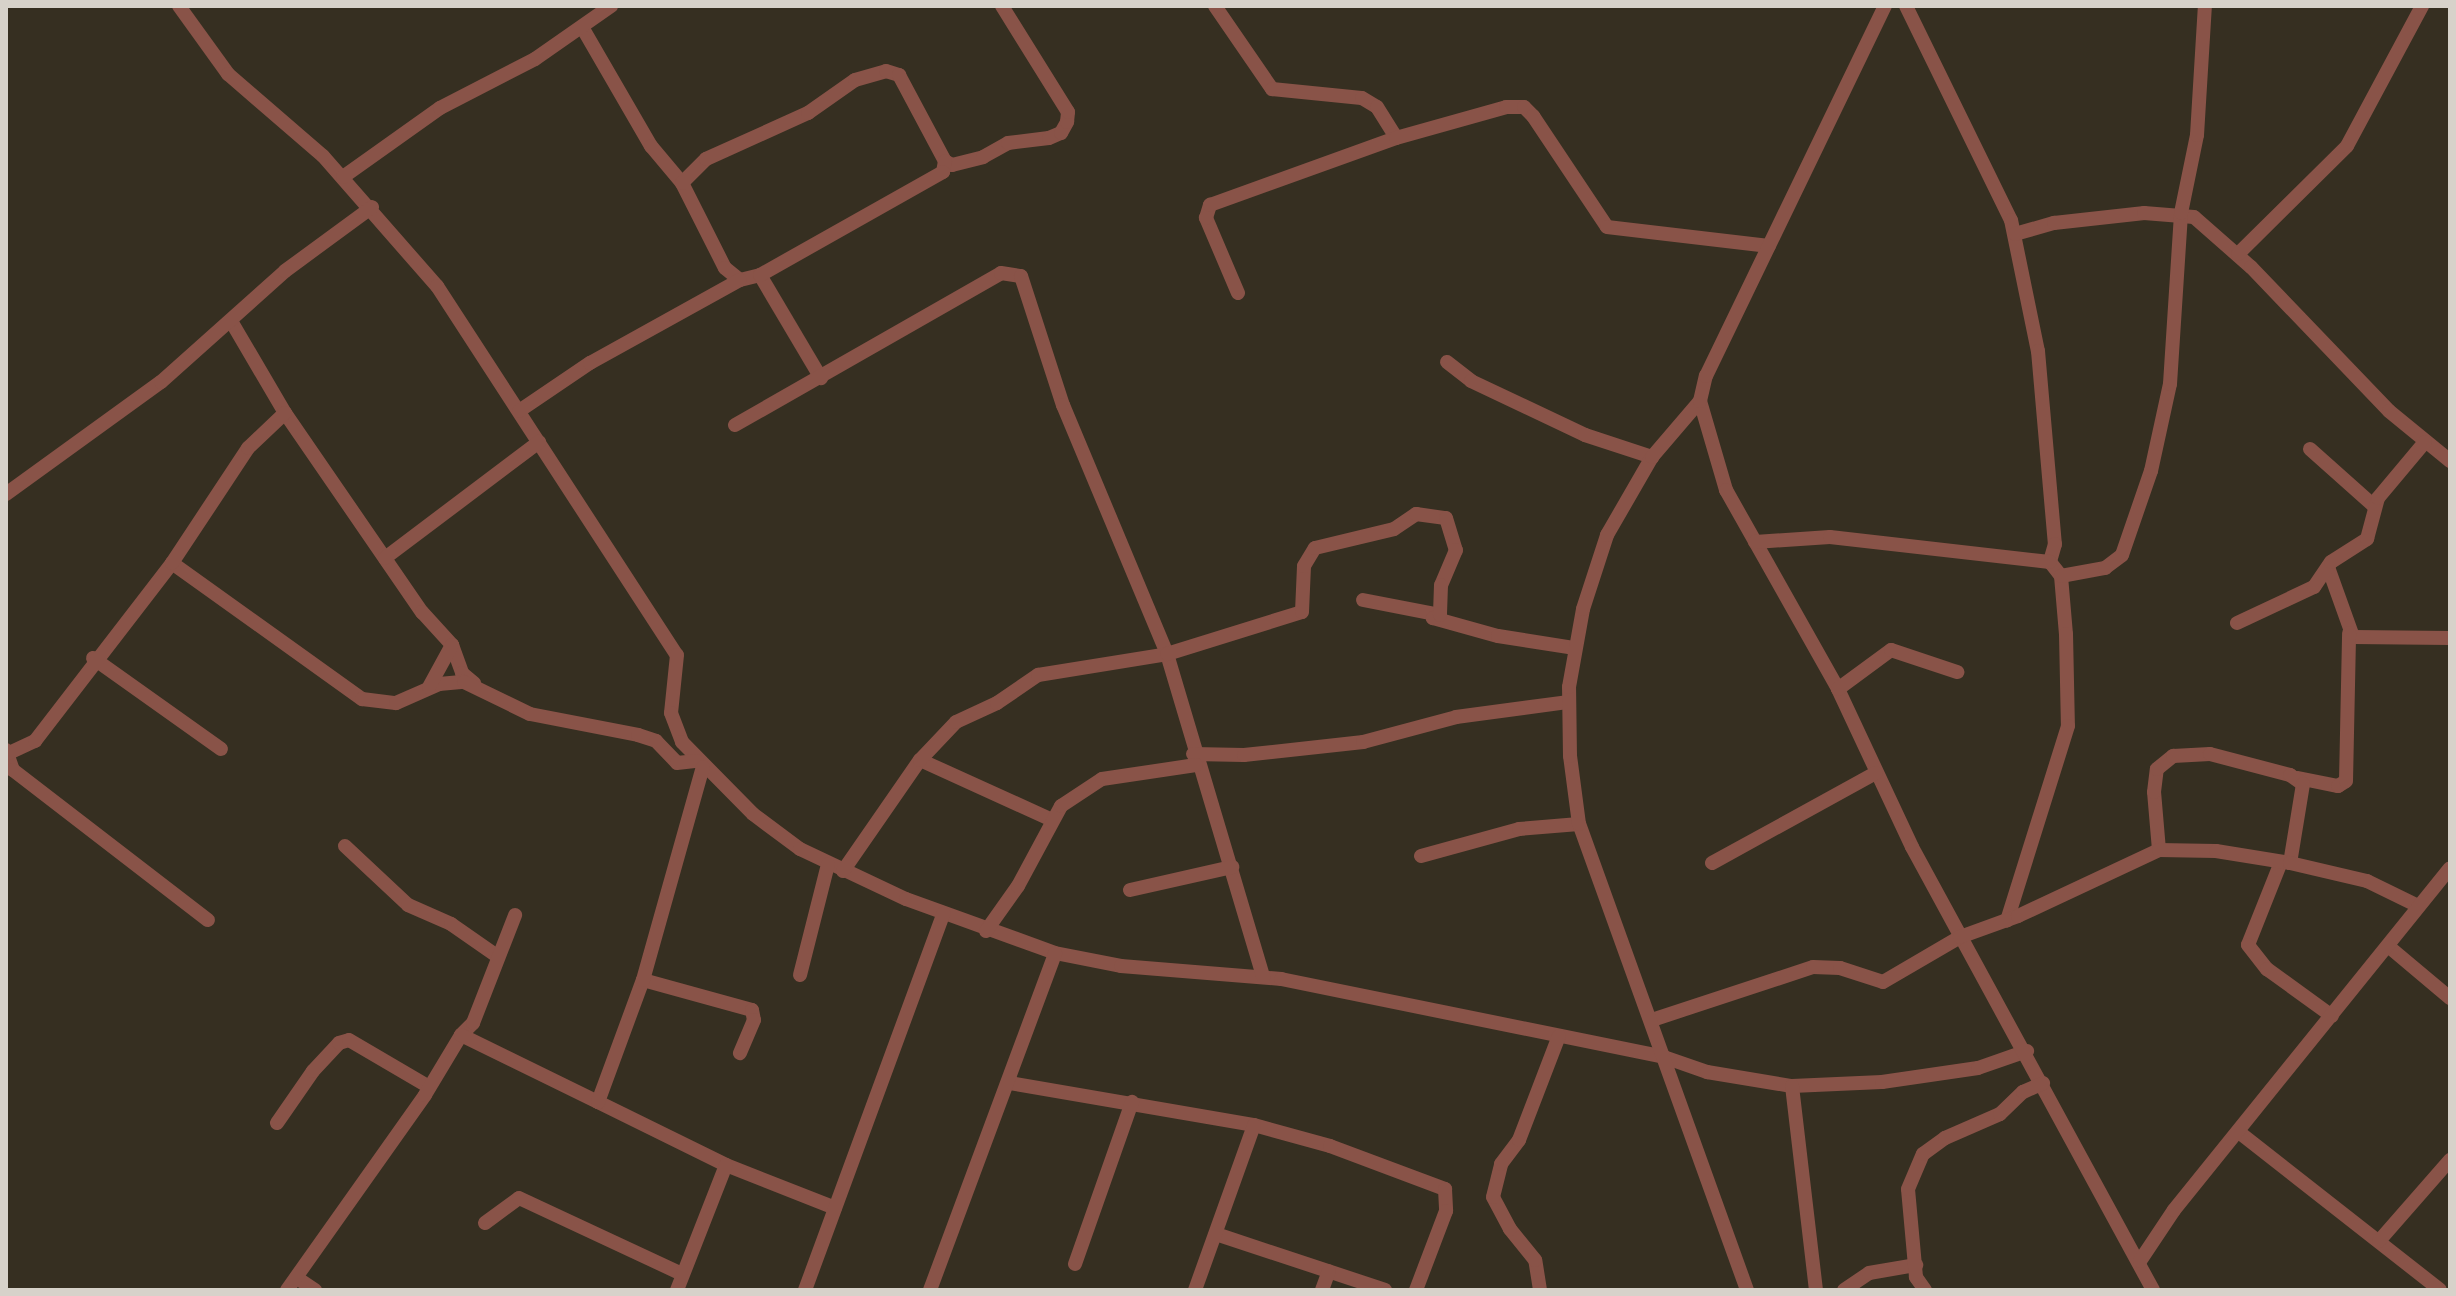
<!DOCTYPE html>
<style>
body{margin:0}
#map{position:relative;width:2456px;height:1296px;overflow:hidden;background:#362f21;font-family:"Public Sans",sans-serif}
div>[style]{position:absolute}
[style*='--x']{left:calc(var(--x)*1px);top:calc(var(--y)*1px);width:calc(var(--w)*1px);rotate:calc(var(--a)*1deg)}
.minor>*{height:14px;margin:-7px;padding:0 7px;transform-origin:7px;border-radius:7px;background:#895348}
span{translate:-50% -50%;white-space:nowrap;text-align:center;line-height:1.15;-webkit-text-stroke:7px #1b1812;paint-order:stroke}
.frame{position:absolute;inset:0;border:8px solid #d7d2ca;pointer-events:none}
</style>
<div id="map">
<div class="minor">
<div style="--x:179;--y:6;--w:84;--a:54.2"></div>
<div style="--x:228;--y:74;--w:125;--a:40.8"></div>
<div style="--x:323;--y:156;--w:173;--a:48.8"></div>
<div style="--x:437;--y:286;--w:440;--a:57"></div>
<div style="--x:677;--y:655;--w:58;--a:95.9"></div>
<div style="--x:671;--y:713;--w:31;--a:69"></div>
<div style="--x:682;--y:742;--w:101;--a:45.4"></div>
<div style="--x:753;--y:814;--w:59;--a:36.7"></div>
<div style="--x:800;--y:849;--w:117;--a:25.3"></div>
<div style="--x:906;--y:899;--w:158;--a:19.9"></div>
<div style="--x:1055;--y:953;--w:67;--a:11.1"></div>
<div style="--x:1121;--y:966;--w:161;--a:4.6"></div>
<div style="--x:1281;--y:979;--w:391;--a:11.5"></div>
<div style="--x:1664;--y:1057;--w:46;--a:19.2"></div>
<div style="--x:1707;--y:1072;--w:86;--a:9.4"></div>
<div style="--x:1792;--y:1086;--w:90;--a:-2.5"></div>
<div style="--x:1882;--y:1082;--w:97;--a:-8.3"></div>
<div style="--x:1978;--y:1068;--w:52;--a:-19.1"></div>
<div style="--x:1215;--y:6;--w:101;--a:55.5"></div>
<div style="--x:1272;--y:89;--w:90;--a:5.7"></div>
<div style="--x:1362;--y:98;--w:17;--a:31"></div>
<div style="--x:1377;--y:107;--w:36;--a:58"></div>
<div style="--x:1906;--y:6;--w:238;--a:63.9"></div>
<div style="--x:2011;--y:220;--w:134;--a:78.4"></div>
<div style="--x:2038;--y:351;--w:194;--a:85"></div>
<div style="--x:2055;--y:544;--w:19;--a:106"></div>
<div style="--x:2050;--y:562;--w:18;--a:52"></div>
<div style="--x:2061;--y:576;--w:58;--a:85.1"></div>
<div style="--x:2066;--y:634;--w:92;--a:88.8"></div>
<div style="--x:2068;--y:726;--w:204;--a:107.4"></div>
<div style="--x:582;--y:27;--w:138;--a:59.9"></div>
<div style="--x:651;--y:146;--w:48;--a:50"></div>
<div style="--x:682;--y:183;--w:95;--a:63.2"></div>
<div style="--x:725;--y:268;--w:19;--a:39"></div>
<div style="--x:740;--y:280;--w:21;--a:-14"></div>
<div style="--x:760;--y:275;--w:120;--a:59.4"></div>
<div style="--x:945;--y:161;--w:8;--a:30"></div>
<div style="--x:952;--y:165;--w:32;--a:-14"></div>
<div style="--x:983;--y:157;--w:29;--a:-29"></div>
<div style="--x:1008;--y:143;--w:41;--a:-7"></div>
<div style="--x:1049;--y:138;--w:13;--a:-23"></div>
<div style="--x:1061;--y:133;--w:13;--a:-61"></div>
<div style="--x:1067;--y:122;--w:10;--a:-84"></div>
<div style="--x:1068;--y:112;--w:125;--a:-121.9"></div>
<div style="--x:343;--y:177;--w:119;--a:-35.4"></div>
<div style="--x:440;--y:108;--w:107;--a:-27.3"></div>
<div style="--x:535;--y:59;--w:93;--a:-34.9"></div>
<div style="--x:682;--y:183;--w:34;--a:-45"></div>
<div style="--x:706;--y:159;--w:112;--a:-24.3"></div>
<div style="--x:808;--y:113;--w:57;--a:-35.1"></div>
<div style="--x:855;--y:80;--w:32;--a:-16"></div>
<div style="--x:886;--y:71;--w:14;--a:17"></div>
<div style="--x:899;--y:75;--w:98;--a:61.9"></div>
<div style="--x:945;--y:161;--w:11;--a:100"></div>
<div style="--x:943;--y:172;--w:210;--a:150.6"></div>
<div style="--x:2015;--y:234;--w:41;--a:-15.8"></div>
<div style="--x:2054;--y:223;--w:91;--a:-6.3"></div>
<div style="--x:2144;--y:213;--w:50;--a:4.6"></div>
<div style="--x:2194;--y:217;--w:76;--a:41.3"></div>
<div style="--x:2251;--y:267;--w:199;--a:46.2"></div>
<div style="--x:2389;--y:411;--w:79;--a:39.3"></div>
<div style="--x:2238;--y:254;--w:153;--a:-44.7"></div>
<div style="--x:2347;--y:146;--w:159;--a:-61.8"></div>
<div style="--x:1238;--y:293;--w:82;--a:-113.1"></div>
<div style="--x:1206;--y:218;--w:14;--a:-73"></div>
<div style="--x:1210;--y:205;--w:198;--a:-19.8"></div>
<div style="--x:1396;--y:138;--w:114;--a:-15.7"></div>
<div style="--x:1506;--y:107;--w:18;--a:0"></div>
<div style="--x:1524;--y:107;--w:13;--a:45"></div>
<div style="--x:1533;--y:116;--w:133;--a:56.3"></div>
<div style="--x:1607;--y:227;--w:163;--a:6.7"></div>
<div style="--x:231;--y:321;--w:107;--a:59.6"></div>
<div style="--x:285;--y:413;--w:242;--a:55.5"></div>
<div style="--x:422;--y:612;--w:45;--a:47.7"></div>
<div style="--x:452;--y:645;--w:30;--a:70"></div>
<div style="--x:462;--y:673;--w:16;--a:40"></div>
<div style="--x:1447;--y:362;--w:31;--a:38"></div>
<div style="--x:1471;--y:381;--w:126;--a:25.3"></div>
<div style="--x:1585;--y:435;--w:71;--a:18.2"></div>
<div style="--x:1700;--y:401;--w:93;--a:73.7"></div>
<div style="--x:1726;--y:490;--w:228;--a:60.6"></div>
<div style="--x:1838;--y:689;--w:174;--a:64.9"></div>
<div style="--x:1912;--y:847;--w:504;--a:61.45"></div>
<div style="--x:519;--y:411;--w:86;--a:-34.1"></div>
<div style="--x:590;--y:363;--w:171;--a:-29"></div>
<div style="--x:735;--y:425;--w:306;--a:-29.7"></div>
<div style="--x:1001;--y:273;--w:20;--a:9"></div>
<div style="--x:1021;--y:276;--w:136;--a:72"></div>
<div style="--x:1063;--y:405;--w:270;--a:67.3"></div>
<div style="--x:1167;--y:654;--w:337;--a:73.4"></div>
<div style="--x:2310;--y:449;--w:86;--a:41.7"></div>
<div style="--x:6;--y:494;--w:191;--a:-35.9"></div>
<div style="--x:161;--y:382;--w:166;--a:-41.8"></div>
<div style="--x:285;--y:271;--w:108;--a:-36.3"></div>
<div style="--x:1755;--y:542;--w:75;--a:-3.8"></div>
<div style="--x:1830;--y:537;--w:221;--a:6.5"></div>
<div style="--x:385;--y:558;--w:193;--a:-37"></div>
<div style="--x:172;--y:563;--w:234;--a:35.6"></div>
<div style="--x:362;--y:699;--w:34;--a:7"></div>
<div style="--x:396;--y:703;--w:47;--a:-23.8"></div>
<div style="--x:439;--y:684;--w:25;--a:-5"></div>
<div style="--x:464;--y:682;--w:73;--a:25.9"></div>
<div style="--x:530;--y:714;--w:110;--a:11"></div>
<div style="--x:638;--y:735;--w:19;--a:18"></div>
<div style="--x:656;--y:741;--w:30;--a:46"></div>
<div style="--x:677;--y:763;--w:20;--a:-6"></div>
<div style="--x:2328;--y:567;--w:74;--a:70.3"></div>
<div style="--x:2353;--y:637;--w:97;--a:0.6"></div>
<div style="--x:2061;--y:576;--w:45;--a:-10.3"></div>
<div style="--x:2105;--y:568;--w:21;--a:-37"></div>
<div style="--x:2122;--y:555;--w:89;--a:-71"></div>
<div style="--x:2151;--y:471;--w:89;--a:-77.7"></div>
<div style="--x:2170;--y:384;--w:171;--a:-86.3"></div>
<div style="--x:2181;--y:213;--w:80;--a:-78.4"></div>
<div style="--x:2197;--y:135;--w:129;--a:-86.5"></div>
<div style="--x:1363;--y:600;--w:78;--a:11"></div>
<div style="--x:1440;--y:615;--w:8;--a:157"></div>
<div style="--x:1433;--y:618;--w:67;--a:15.5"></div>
<div style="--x:1498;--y:636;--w:78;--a:8.9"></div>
<div style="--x:2237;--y:623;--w:85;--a:-25.1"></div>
<div style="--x:2314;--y:587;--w:30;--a:-56"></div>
<div style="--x:2331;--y:562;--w:43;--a:-32.6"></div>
<div style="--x:2367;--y:539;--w:42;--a:-75"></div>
<div style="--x:2378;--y:498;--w:73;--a:-50"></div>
<div style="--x:93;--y:658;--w:157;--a:35.4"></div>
<div style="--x:429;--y:687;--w:48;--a:-61.3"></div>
<div style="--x:1838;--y:689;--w:66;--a:-36.3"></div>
<div style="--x:1891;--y:650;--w:70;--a:18.4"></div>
<div style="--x:6;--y:750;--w:21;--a:71"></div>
<div style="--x:13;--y:770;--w:246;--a:37.6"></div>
<div style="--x:9;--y:753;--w:29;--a:-25"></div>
<div style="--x:35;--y:741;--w:225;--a:-52.4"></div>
<div style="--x:172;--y:563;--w:138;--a:-56.5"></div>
<div style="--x:248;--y:448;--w:51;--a:-43.4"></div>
<div style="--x:1193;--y:754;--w:51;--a:1.1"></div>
<div style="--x:1244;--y:755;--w:120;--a:-6.2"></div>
<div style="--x:1363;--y:742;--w:96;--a:-15"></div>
<div style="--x:1456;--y:717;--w:114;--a:-7.6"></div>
<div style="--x:920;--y:760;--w:143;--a:24.4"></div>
<div style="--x:2298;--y:778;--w:41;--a:11.3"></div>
<div style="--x:2338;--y:786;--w:9;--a:-32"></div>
<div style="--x:2346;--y:781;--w:148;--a:-88.8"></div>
<div style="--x:345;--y:846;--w:86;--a:43.1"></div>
<div style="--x:408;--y:905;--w:47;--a:23.8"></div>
<div style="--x:451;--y:924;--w:56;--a:34.8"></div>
<div style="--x:2159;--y:850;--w:58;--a:-94.9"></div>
<div style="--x:2154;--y:792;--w:23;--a:-83"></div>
<div style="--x:2157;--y:769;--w:21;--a:-39"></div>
<div style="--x:2173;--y:756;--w:37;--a:-3"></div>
<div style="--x:2210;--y:754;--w:83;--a:14.7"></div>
<div style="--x:2290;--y:775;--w:16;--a:35"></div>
<div style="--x:2303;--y:784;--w:80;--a:99.3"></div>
<div style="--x:1421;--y:856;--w:102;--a:-15.4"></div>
<div style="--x:1519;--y:829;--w:60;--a:-4.8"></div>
<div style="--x:2281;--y:862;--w:89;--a:111.7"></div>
<div style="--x:2248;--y:945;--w:31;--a:52"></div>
<div style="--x:2267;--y:969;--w:80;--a:35.9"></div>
<div style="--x:1712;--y:863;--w:187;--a:-28.8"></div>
<div style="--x:843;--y:871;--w:135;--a:-55.3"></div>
<div style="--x:920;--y:760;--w:52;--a:-46.5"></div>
<div style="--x:956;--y:722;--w:45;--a:-24.9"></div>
<div style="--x:997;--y:703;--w:50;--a:-34.3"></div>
<div style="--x:1038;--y:675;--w:131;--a:-9.2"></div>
<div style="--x:1167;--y:654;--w:141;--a:-17.3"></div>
<div style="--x:1302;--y:612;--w:46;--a:-87.5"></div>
<div style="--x:1304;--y:566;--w:21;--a:-59"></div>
<div style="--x:1315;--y:548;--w:81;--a:-13.5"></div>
<div style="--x:1394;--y:529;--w:27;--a:-34"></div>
<div style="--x:1416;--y:514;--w:30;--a:8"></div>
<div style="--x:1446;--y:518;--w:34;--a:73"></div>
<div style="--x:1456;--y:550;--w:38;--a:113"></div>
<div style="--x:1441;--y:585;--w:30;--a:92"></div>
<div style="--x:1130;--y:890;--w:105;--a:-12.7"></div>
<div style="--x:986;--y:931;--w:55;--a:-54.6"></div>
<div style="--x:1018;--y:886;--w:91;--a:-61.7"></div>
<div style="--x:1061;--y:806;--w:49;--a:-33.4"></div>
<div style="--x:1102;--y:779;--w:95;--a:-8.5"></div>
<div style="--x:2388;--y:946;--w:81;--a:40"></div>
<div style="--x:800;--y:975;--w:114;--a:-75.8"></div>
<div style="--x:643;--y:980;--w:113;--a:15.4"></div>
<div style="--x:752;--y:1010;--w:10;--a:79"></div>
<div style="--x:754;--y:1020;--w:36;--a:113"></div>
<div style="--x:1652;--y:1020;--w:169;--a:-18.2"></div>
<div style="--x:1813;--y:967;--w:27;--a:2"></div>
<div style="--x:1840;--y:968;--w:45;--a:18"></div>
<div style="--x:1883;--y:982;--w:89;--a:-30.3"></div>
<div style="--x:1960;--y:937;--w:62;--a:-19.9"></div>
<div style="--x:2018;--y:916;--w:156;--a:-25.1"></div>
<div style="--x:2159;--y:850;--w:57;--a:1"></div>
<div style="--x:2216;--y:851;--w:75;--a:9.2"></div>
<div style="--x:2290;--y:863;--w:79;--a:13.2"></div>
<div style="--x:2367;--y:881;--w:57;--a:26.1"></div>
<div style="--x:461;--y:1035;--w:17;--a:-45"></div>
<div style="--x:473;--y:1023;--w:116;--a:-68.7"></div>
<div style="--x:1010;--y:1083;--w:248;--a:9.8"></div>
<div style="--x:1254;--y:1125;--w:79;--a:15.4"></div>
<div style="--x:1330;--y:1146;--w:123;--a:20.5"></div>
<div style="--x:1445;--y:1189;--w:22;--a:87"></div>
<div style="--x:1446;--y:1211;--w:85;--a:110.8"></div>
<div style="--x:1792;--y:1086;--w:205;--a:83.3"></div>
<div style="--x:598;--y:1102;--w:143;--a:26.2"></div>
<div style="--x:726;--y:1165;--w:117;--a:21.5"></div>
<div style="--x:277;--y:1123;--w:63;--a:-55.3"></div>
<div style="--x:313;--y:1071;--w:38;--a:-47"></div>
<div style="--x:339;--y:1043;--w:10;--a:-17"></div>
<div style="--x:349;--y:1040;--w:93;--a:30.4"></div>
<div style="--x:2240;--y:1133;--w:254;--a:38.1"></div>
<div style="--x:485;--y:1223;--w:42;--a:-36.3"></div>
<div style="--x:519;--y:1198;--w:180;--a:25"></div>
<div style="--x:1216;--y:1234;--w:178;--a:18.3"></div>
<div style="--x:2379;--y:1241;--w:108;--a:-48.8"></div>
<div style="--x:2140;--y:1261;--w:61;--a:-56.3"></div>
<div style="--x:2174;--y:1210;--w:439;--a:-51.1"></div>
<div style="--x:1075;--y:1264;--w:172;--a:-70.6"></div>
<div style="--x:297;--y:1278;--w:22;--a:34"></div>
<div style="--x:287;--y:1290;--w:239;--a:-54.7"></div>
<div style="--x:425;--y:1095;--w:70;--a:-59"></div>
<div style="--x:461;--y:1035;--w:153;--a:26.1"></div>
<div style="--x:598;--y:1102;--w:130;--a:-69.8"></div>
<div style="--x:643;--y:980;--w:221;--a:-74.3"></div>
<div style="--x:677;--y:1290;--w:134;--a:-68.6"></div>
<div style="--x:805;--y:1290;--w:401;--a:-69.8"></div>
<div style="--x:930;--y:1290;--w:359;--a:-69.6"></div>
<div style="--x:1195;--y:1290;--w:175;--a:-70.3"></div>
<div style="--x:1322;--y:1290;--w:20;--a:-70"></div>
<div style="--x:1540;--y:1290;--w:30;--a:-99"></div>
<div style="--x:1535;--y:1260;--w:40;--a:-129"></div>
<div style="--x:1510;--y:1229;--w:36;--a:-118"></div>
<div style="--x:1493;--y:1197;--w:34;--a:-76"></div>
<div style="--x:1501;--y:1164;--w:30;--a:-53"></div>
<div style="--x:1519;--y:1140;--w:111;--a:-69"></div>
<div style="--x:1747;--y:1290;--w:495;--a:-109.8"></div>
<div style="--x:1579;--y:824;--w:69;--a:-97.5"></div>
<div style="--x:1570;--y:756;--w:69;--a:-90.8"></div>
<div style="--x:1569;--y:687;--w:79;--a:-79.8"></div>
<div style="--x:1583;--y:609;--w:78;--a:-72"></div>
<div style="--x:1607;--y:535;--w:90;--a:-60"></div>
<div style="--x:1652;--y:457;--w:74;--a:-49.4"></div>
<div style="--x:1700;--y:401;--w:26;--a:-77"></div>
<div style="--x:1706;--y:376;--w:411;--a:-64.2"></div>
<div style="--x:1844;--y:1290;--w:30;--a:-34"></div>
<div style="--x:1869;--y:1273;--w:48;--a:-9.7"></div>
<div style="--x:1925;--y:1290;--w:16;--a:-125"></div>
<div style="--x:1916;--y:1277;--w:88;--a:-95.2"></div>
<div style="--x:1908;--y:1189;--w:38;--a:-67"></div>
<div style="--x:1923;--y:1154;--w:27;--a:-36"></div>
<div style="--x:1945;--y:1138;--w:60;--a:-23.6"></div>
<div style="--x:2000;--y:1114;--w:32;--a:-44"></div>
<div style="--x:2023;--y:1092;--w:22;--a:-24"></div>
</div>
<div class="frame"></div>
</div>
